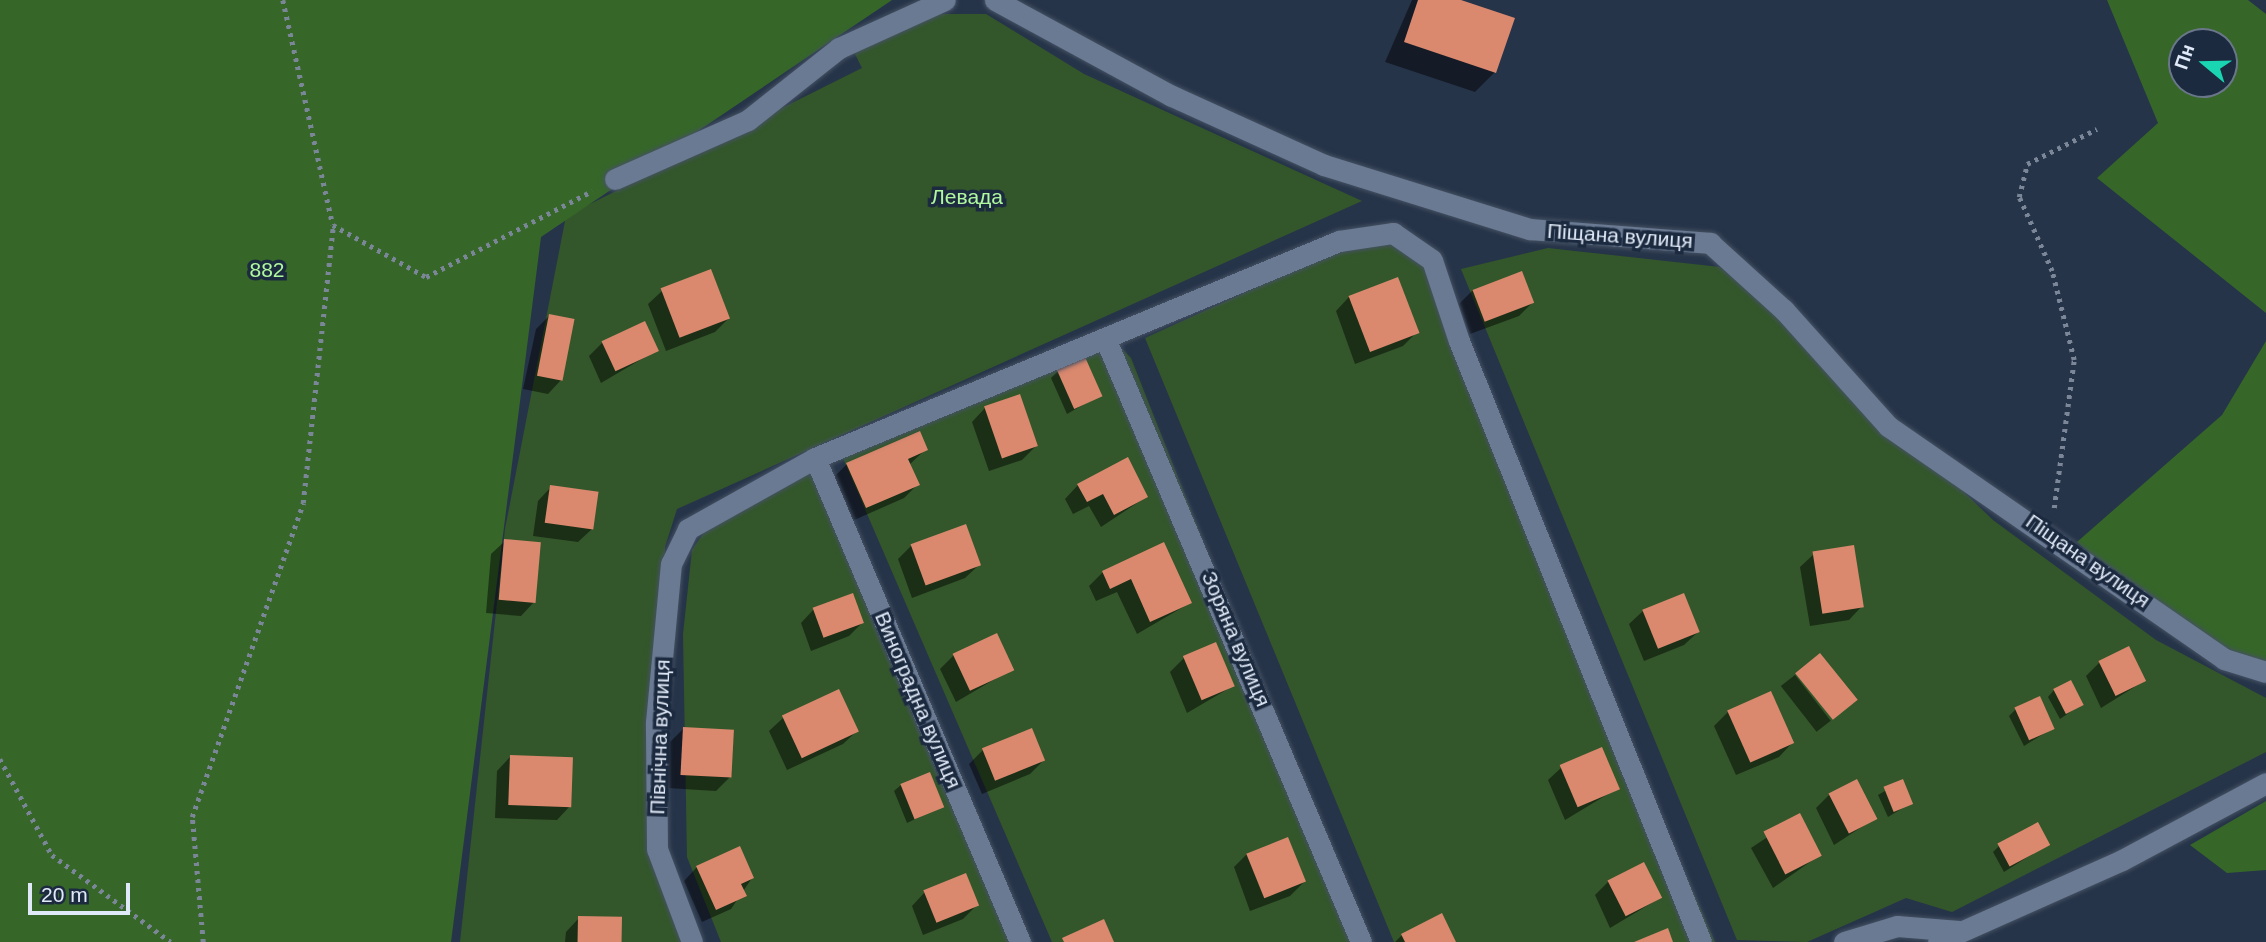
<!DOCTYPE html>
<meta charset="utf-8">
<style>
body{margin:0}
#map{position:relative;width:2266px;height:942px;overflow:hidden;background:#263449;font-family:Helvetica,sans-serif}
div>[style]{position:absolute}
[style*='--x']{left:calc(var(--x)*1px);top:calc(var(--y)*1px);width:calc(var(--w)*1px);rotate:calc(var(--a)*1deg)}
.green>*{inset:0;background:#33572a}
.forest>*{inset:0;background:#366729}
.shadow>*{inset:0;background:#0007;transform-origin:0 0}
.building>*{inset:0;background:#da886e;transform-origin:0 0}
.path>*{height:4.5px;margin-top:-2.25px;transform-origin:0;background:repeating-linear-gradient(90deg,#7b8799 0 3.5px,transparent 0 8.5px)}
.roads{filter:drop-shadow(0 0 2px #455163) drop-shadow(0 0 2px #455163)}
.minor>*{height:21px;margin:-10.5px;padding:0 10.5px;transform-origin:10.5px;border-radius:10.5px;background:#6a7a92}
span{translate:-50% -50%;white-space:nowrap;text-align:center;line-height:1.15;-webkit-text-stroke:7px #1c2a3f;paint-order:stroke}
.park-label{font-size:21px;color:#b0f89e}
.street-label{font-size:21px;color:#e0e9f7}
.north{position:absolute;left:2168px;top:28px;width:70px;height:70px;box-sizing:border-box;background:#1c2a3f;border:2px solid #6a7689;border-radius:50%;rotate:289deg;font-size:19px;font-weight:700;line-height:28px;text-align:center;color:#e0e9f7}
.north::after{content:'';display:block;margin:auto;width:24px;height:32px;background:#1ad5b2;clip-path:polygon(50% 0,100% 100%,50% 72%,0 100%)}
.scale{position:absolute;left:28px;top:883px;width:102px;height:32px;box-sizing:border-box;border:4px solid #e0e9f7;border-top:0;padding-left:9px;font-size:21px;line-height:24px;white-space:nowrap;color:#e0e9f7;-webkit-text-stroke:5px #1c2a3f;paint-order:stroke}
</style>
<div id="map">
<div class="green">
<div style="clip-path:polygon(935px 14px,986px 14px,1084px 74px,1362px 201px,677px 509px,665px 547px,666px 876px,692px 942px,460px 942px,505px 529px,566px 216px,862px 68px,853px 50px)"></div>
<div style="clip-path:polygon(1395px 241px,1424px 254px,1427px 278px,1715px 942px,1394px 942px,1145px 338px,1352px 244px)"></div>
<div style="clip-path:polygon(1548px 248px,1720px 267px,1778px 313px,1993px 520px,2156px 640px,2266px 698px,2266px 752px,1952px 912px,1906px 898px,1807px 942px,1737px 940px,1461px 269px)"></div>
<div style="clip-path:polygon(1112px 339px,1131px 358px,1361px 942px,1052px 942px,842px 456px)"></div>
<div style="clip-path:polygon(817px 466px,1025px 942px,721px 942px,687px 857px,683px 634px,692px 550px,713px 519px)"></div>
</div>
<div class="forest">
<div style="clip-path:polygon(0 0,892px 0,541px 237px,451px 942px,0 942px)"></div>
<div style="clip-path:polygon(evenodd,2107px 0,2248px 0,2266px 14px,2266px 313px,2097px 178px,2158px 123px,2107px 0,2182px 42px,2224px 42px,2224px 84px,2182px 84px,2182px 42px)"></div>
<div style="clip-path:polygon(2266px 341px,2266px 666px,2245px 663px,2154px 608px,2077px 542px,2222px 415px)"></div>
<div style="clip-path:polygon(2266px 801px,2266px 870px,2227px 873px,2190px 845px)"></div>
</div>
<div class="shadow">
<div style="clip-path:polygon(1412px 0,1456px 0,1495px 72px,1475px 92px,1385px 62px)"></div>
<div style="clip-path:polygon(1473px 290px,1532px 303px,1519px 316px,1470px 334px,1459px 304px)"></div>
<div style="clip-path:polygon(662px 291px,728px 319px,715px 332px,666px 351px,648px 304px)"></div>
<div style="clip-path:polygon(1349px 297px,1417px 332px,1403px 346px,1355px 364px,1336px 311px)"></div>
<div style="clip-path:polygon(549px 316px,561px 380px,548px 394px,523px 389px,536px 329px)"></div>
<div style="clip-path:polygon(602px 343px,657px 350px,601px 383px,589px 356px)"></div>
<div style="clip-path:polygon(1058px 371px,1100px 395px,1067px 414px,1051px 378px)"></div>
<div style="clip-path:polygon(985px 408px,1036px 446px,1022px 460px,989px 471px,972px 422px)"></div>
<div style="clip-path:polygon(926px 449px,909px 465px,917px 485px,904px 498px,852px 521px,833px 478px,847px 464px)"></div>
<div style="clip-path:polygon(1078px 485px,1146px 497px,1101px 527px,1089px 506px,1073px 514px,1065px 499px)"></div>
<div style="clip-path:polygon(551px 487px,592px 529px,578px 542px,533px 536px,538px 501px)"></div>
<div style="clip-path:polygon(965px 526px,979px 565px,965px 578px,912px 598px,898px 559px,911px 546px)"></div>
<div style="clip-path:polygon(505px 541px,534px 602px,521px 616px,486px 613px,491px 554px)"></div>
<div style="clip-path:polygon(1163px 545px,1190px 603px,1137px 634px,1117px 592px,1096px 601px,1089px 586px,1103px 572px)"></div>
<div style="clip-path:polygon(1814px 554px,1862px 606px,1849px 620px,1810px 626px,1800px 567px)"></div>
<div style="clip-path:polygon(814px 609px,862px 623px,849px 636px,811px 651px,801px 623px)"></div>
<div style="clip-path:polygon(1643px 611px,1698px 632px,1684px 645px,1644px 661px,1629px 624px)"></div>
<div style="clip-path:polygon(954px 655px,1012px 669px,956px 702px,940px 669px)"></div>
<div style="clip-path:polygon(1184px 658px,1233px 686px,1187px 713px,1170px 672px)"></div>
<div style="clip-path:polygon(2099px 663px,2144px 681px,2101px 708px,2086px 676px)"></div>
<div style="left:1795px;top:675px;width:58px;height:18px;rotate:52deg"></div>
<div style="clip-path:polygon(2054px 690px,2082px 704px,2060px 719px,2048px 697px)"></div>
<div style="clip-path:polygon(838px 691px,857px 731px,843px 744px,787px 770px,769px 731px,783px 718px)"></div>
<div style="clip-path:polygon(2016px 709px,2053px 728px,2024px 746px,2009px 716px)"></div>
<div style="clip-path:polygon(1728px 712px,1792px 743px,1779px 757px,1736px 775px,1714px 726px)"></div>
<div style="clip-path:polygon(683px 729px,730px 777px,716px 791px,667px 788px,670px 742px)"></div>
<div style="clip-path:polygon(1031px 730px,1043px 761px,1030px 774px,982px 794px,969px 764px,983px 750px)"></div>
<div style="clip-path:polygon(510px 757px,570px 806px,557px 820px,495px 818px,497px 771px)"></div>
<div style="clip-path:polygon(1562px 767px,1618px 788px,1565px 820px,1548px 780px)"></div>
<div style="clip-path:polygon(1902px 781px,1911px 803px,1888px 817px,1878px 795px)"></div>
<div style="clip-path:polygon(901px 785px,942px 806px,907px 823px,894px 791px)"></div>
<div style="clip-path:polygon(1829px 795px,1874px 819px,1834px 845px,1816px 808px)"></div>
<div style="clip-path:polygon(1799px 816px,1820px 855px,1773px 888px,1751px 848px)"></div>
<div style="clip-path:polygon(2048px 844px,2004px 872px,1993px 852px,1999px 846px)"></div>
<div style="clip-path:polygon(1247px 854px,1304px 882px,1290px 896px,1250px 911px,1234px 867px)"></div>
<div style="clip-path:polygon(697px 867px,752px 878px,731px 909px,702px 922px,684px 881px)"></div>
<div style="clip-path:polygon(1608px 882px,1660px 898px,1610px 928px,1595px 895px)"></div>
<div style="clip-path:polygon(925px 892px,977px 905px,963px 919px,923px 935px,912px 906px)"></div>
<div style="clip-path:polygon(579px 918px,620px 942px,565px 942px,566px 932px)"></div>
<div style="clip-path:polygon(1402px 935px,1455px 942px,1395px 942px)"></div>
</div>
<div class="building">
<div style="clip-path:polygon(1418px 0,1461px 0,1515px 18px,1496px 73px,1404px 42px)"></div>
<div style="left:711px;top:269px;width:53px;height:54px;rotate:69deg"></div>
<div style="left:1522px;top:271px;width:34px;height:53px;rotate:69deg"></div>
<div style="left:1398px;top:277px;width:60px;height:53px;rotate:69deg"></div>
<div style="left:549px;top:314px;width:26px;height:63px;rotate:11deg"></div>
<div style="left:645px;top:321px;width:33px;height:48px;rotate:65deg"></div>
<div style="left:1085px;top:357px;width:43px;height:31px;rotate:66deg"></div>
<div style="left:1020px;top:394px;width:55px;height:38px;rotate:71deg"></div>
<div style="clip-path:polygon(920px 431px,928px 450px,908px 459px,920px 485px,866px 508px,846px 463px)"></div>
<div style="clip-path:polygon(1128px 457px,1148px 497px,1114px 515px,1103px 494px,1087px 502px,1077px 484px)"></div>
<div style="left:550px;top:485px;width:49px;height:38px;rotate:8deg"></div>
<div style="left:966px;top:524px;width:44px;height:59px;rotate:70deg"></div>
<div style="left:504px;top:539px;width:37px;height:61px;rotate:5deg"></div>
<div style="clip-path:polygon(1164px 542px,1192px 603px,1150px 622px,1131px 579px,1110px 589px,1102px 571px)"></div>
<div style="left:1854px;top:545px;width:63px;height:42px;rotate:81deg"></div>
<div style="left:853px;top:593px;width:32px;height:43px;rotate:70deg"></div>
<div style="left:1684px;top:593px;width:42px;height:45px;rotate:68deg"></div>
<div style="left:997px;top:633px;width:41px;height:49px;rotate:65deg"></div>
<div style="left:1216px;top:642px;width:48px;height:36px;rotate:67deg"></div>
<div style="left:2129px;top:646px;width:39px;height:34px;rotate:64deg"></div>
<div style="left:1820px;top:653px;width:60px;height:32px;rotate:51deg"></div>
<div style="left:2071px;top:680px;width:28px;height:20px;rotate:63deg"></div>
<div style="left:839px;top:689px;width:47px;height:63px;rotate:65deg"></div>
<div style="left:1771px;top:691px;width:57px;height:48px;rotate:66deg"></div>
<div style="left:2040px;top:696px;width:36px;height:28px;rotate:66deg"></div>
<div style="left:683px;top:727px;width:51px;height:48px;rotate:3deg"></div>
<div style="left:1032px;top:728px;width:35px;height:54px;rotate:68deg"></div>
<div style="left:1602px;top:747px;width:46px;height:46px;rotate:67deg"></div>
<div style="left:510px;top:755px;width:63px;height:50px;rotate:2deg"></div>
<div style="left:930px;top:772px;width:38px;height:32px;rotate:68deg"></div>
<div style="left:1857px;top:779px;width:45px;height:32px;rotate:63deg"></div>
<div style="left:1903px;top:779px;width:27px;height:21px;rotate:68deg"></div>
<div style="left:1800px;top:813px;width:48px;height:41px;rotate:63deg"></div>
<div style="left:2038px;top:822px;width:26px;height:46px;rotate:62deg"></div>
<div style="left:1288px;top:837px;width:48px;height:45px;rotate:68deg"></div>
<div style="clip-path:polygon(740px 846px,754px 878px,741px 884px,747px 896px,716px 910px,696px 866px)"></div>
<div style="left:1644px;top:862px;width:40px;height:41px;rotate:63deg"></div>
<div style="left:966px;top:873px;width:35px;height:46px;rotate:68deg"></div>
<div style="clip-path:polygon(1442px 913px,1456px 942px,1405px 942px,1401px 934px)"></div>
<div style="left:578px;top:916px;width:44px;height:26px;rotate:1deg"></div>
<div style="clip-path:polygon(1104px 919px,1114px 942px,1064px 942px,1062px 938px)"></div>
<div style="clip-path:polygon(1668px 928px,1673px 942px,1634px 942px)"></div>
</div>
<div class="path">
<div style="--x:283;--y:0;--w:230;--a:77.5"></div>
<div style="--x:333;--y:225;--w:107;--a:29.2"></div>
<div style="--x:426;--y:277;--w:187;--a:-27.4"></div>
<div style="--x:2054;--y:508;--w:149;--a:-82.3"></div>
<div style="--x:2074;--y:360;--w:92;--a:-103.9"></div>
<div style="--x:2052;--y:271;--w:81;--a:-114"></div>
<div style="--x:2019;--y:197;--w:34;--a:-76"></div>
<div style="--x:2027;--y:164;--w:78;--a:-26.6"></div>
<div style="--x:0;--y:759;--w:109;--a:61.6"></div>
<div style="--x:52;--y:855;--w:147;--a:36.2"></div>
<div style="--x:203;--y:942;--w:125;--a:-95"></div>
<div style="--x:192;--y:817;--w:333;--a:-70.5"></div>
<div style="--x:303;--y:503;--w:280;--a:-83.8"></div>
</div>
<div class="roads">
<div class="minor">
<div style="--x:995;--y:0;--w:201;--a:28.5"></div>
<div style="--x:1172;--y:96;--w:167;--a:24.4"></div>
<div style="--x:1324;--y:165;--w:216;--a:17.3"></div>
<div style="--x:1530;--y:229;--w:181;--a:4.4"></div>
<div style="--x:1710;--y:243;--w:100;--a:42.2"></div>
<div style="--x:1784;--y:310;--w:156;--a:48.1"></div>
<div style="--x:1888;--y:426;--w:409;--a:34.7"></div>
<div style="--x:2224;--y:659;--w:44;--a:17.2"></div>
<div style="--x:615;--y:179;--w:145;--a:-23.9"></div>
<div style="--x:748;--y:120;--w:116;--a:-38.4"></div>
<div style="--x:839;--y:48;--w:116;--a:-24.4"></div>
<div style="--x:1105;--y:338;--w:656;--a:67.03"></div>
<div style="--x:815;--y:458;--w:526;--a:67.04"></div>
<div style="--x:692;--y:942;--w:99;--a:-110.6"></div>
<div style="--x:657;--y:849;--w:127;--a:-90.5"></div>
<div style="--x:656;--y:722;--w:159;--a:-84.6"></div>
<div style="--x:671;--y:564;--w:39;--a:-64"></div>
<div style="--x:688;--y:529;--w:145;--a:-29.2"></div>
<div style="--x:815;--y:458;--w:567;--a:-22.5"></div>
<div style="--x:1339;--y:241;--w:55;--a:-8.4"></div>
<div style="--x:1393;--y:233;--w:47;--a:34.7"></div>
<div style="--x:1432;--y:260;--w:85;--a:71.6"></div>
<div style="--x:1459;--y:341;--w:648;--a:68.07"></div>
<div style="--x:1844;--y:942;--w:55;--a:-16.8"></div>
<div style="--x:1897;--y:926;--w:62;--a:4.6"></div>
<div style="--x:1938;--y:942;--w:201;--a:-24"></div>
<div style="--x:2122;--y:860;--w:163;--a:-28.1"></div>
</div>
</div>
<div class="park-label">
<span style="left:967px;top:197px">Левада</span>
<span style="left:267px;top:270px">882</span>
</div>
<div class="street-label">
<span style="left:1620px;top:236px;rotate:4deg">Піщана вулиця</span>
<span style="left:2088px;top:561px;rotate:35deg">Піщана вулиця</span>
<span style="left:1236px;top:639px;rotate:67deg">Зоряна вулиця</span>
<span style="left:918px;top:700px;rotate:67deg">Виноградна вулиця</span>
<span style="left:660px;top:737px;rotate:-88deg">Північна вулиця</span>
</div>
<div class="north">Пн</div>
<div class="scale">20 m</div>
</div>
